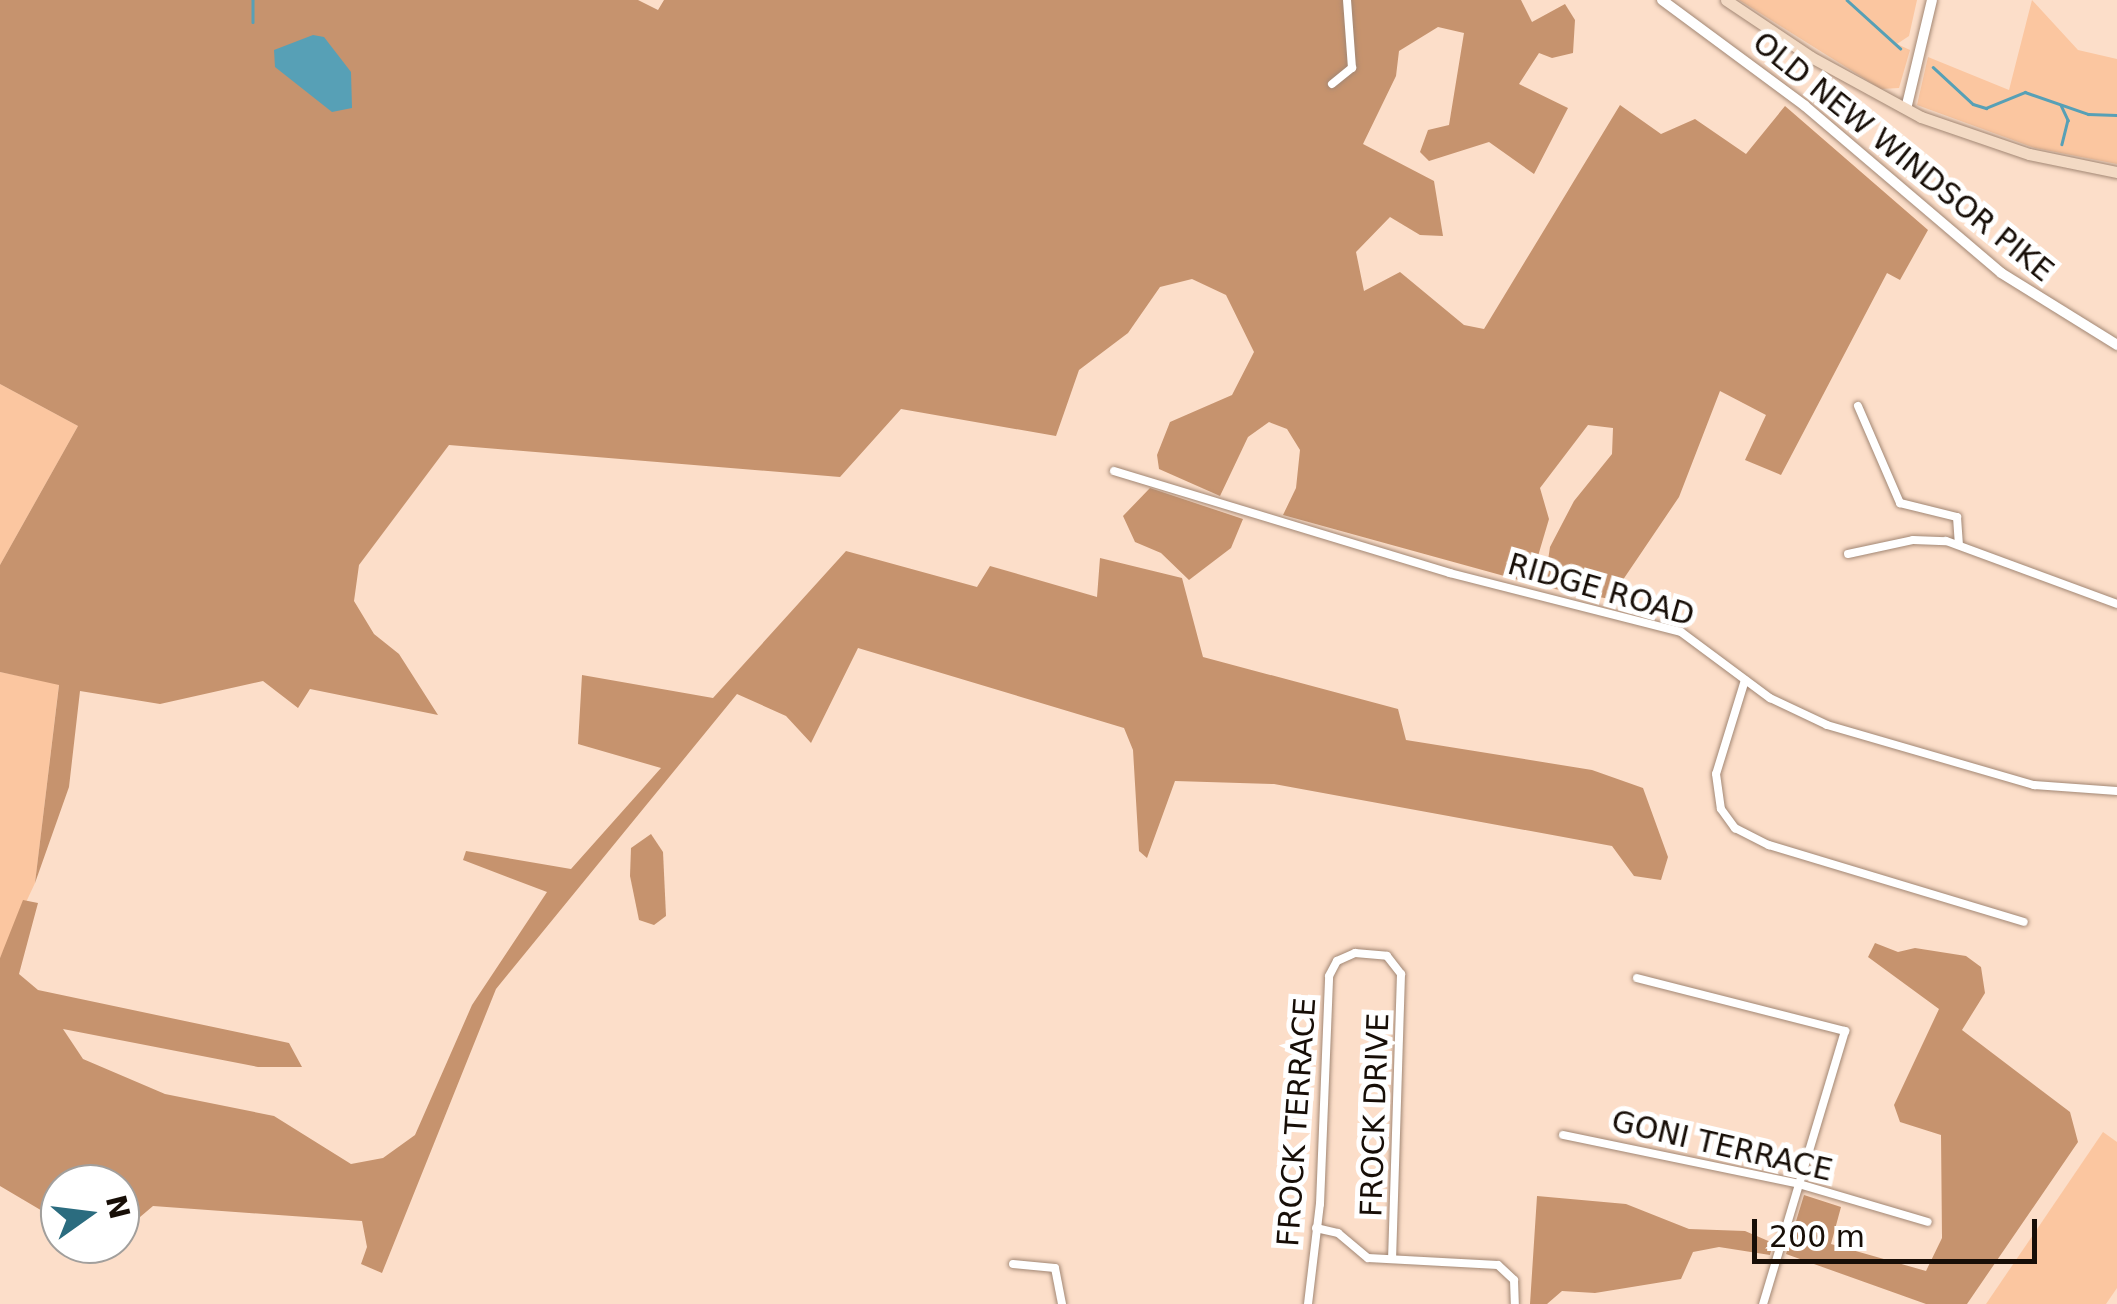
<!DOCTYPE html>
<style>
body{margin:0}
#map{position:relative;width:2117px;height:1304px;overflow:hidden;background:#fcdec9;font-family:"DejaVu Sans",sans-serif}
div>[style]{position:absolute}
[style*='--x']{left:calc(var(--x)*1px);top:calc(var(--y)*1px);width:calc(var(--w)*1px);rotate:calc(var(--a)*1deg)}
.green>*{inset:0;background:#fbc6a0}
.forest>*{inset:0;background:#c6936e}
.water>*{inset:0;background:#57a0b6}
.stream>*{height:2.5px;margin:-1.25px;padding:0 1.25px;transform-origin:1.25px;border-radius:1.25px;background:#57a0b6}
.roads{filter:drop-shadow(0 0 2px #a28774) drop-shadow(0 0 2px #a28774)}
.minor>*{height:8px;margin:-4px;padding:0 4px;transform-origin:4px;border-radius:4px;background:#fff}
.tertiary>*{height:10px;margin:-5px;padding:0 5px;transform-origin:5px;border-radius:5px;background:#fff}
.secondary>*{height:11px;margin:-5.5px;padding:0 5.5px;transform-origin:5.5px;border-radius:5.5px;background:#f3dac4}
span{translate:-50% -50%;white-space:nowrap;text-align:center;line-height:1.15;-webkit-text-stroke:10px #fff;paint-order:stroke}
.street-label{font-size:30px;color:#170e07}
.north{position:absolute;left:40px;top:1164px;width:100px;height:100px;box-sizing:border-box;background:#fff;border:2px solid #a29f9c;border-radius:50%;rotate:76deg;font-size:28px;font-weight:700;line-height:40px;text-align:center;color:#170e07}
.north::after{content:'';display:block;margin:auto;width:35px;height:45px;background:#2b6c7f;clip-path:polygon(50% 0,100% 100%,50% 72%,0 100%)}
.scale{position:absolute;left:1752px;top:1219px;width:285px;height:45px;box-sizing:border-box;border:5px solid #170e07;border-top:0;padding-left:12px;font-size:30px;line-height:35px;white-space:nowrap;color:#170e07;-webkit-text-stroke:8px #fff;paint-order:stroke}
</style>
<div id="map">
<div class="green">
<div style="clip-path:polygon(1739px 0,1917px 0,1909px 36px,1897px 44px,1910px 50px,1899px 88px,1881px 89px)"></div>
<div style="clip-path:polygon(2032px 0,2078px 50px,2117px 59px,2117px 164px,2035px 148px,1917px 105px,1928px 57px,2009px 90px)"></div>
<div style="clip-path:polygon(0 384px,78px 426px,0 565px)"></div>
<div style="clip-path:polygon(0 672px,59px 684px,35px 883px,0 958px)"></div>
<div style="clip-path:polygon(2103px 1132px,2117px 1142px,2117px 1288px,2106px 1304px,1986px 1304px)"></div>
</div>
<div class="forest">
<div style="clip-path:polygon(0 0,638px 0,658px 10px,664px 0,1521px 0,1532px 22px,1565px 4px,1575px 20px,1573px 53px,1552px 58px,1539px 53px,1519px 84px,1568px 108px,1534px 174px,1489px 142px,1429px 161px,1420px 152px,1428px 130px,1449px 125px,1464px 33px,1438px 27px,1399px 51px,1396px 76px,1363px 144px,1434px 181px,1443px 236px,1420px 235px,1390px 217px,1356px 252px,1364px 291px,1400px 272px,1464px 325px,1484px 329px,1620px 105px,1661px 134px,1695px 119px,1746px 154px,1785px 106px,1928px 230px,1900px 280px,1887px 273px,1781px 475px,1745px 460px,1766px 415px,1720px 391px,1679px 497px,1610px 599px,1544px 587px,1550px 547px,1574px 501px,1612px 454px,1613px 428px,1588px 425px,1540px 488px,1549px 519px,1530px 583px,1283px 515px,1296px 488px,1300px 450px,1287px 429px,1269px 422px,1248px 437px,1220px 496px,1159px 469px,1157px 455px,1170px 422px,1232px 395px,1254px 352px,1226px 295px,1192px 279px,1160px 287px,1128px 333px,1079px 370px,1056px 436px,901px 409px,840px 477px,449px 445px,359px 565px,354px 601px,374px 634px,399px 654px,438px 715px,310px 689px,298px 708px,263px 681px,160px 704px,80px 691px,69px 787px,35px 883px,59px 685px,0 672px,0 565px,78px 426px,0 384px)"></div>
<div style="clip-path:polygon(1150px 488px,1243px 519px,1231px 548px,1189px 580px,1161px 553px,1135px 542px,1123px 516px)"></div>
<div style="clip-path:polygon(846px 551px,977px 587px,990px 566px,1097px 597px,1100px 558px,1182px 578px,1203px 657px,1398px 709px,1406px 740px,1592px 770px,1643px 788px,1668px 857px,1661px 880px,1634px 876px,1612px 846px,1274px 784px,1175px 781px,1147px 858px,1139px 851px,1133px 750px,1124px 728px,858px 648px,811px 743px,786px 716px,737px 694px,496px 989px,382px 1273px,361px 1264px,367px 1247px,362px 1221px,153px 1206px,120px 1234px,120px 1184px,60px 1184px,60px 1232px,51px 1232px,44px 1212px,0 1186px,0 958px,23px 900px,38px 903px,19px 974px,38px 990px,289px 1043px,302px 1067px,258px 1067px,63px 1029px,83px 1059px,165px 1094px,274px 1116px,351px 1164px,383px 1158px,415px 1135px,472px 1005px,547px 892px,463px 860px,466px 851px,571px 869px,661px 768px,578px 744px,582px 675px,713px 698px)"></div>
<div style="clip-path:polygon(651px 834px,663px 852px,666px 916px,654px 925px,639px 920px,630px 876px,631px 848px)"></div>
<div style="clip-path:polygon(1875px 943px,1898px 952px,1915px 948px,1966px 956px,1981px 967px,1985px 993px,1962px 1030px,2070px 1112px,2078px 1142px,1967px 1304px,1926px 1304px,1786px 1254px,1804px 1195px,1841px 1207px,1831px 1244px,1926px 1271px,1942px 1238px,1941px 1135px,1900px 1122px,1894px 1105px,1939px 1009px,1868px 957px)"></div>
<div style="clip-path:polygon(1537px 1196px,1626px 1204px,1689px 1229px,1745px 1231px,1773px 1243px,1770px 1255px,1719px 1247px,1693px 1252px,1681px 1279px,1595px 1293px,1562px 1291px,1547px 1304px,1530px 1304px)"></div>
</div>
<div class="water">
<div style="clip-path:polygon(313px 35px,324px 37px,351px 72px,352px 108px,332px 112px,275px 67px,274px 50px)"></div>
</div>
<div class="stream">
<div style="--x:253;--y:0;--w:22;--a:90"></div>
<div style="--x:1847;--y:0;--w:72;--a:42.2"></div>
<div style="--x:1933;--y:67;--w:54;--a:42.8"></div>
<div style="--x:1973;--y:104;--w:14;--a:17"></div>
<div style="--x:1986;--y:108;--w:42;--a:-22.3"></div>
<div style="--x:2025;--y:92;--w:67;--a:19.2"></div>
<div style="--x:2088;--y:114;--w:29;--a:2"></div>
<div style="--x:2061;--y:105;--w:17;--a:65"></div>
<div style="--x:2068;--y:120;--w:25;--a:104"></div>
</div>
<div class="roads">
<div class="minor">
<div style="--x:1332;--y:84;--w:26;--a:-39"></div>
<div style="--x:1352;--y:68;--w:68;--a:-94.2"></div>
<div style="--x:1858;--y:406;--w:106;--a:66.6"></div>
<div style="--x:1900;--y:503;--w:59;--a:13.8"></div>
<div style="--x:1957;--y:517;--w:27;--a:86"></div>
<div style="--x:1114;--y:471;--w:351;--a:16.9"></div>
<div style="--x:1450;--y:573;--w:238;--a:14.3"></div>
<div style="--x:1681;--y:632;--w:111;--a:36.6"></div>
<div style="--x:1770;--y:698;--w:63;--a:25.3"></div>
<div style="--x:1827;--y:725;--w:216;--a:16.2"></div>
<div style="--x:2034;--y:785;--w:83;--a:4.1"></div>
<div style="--x:1848;--y:554;--w:66;--a:-12.2"></div>
<div style="--x:1913;--y:540;--w:33;--a:2"></div>
<div style="--x:1946;--y:541;--w:182;--a:20.2"></div>
<div style="--x:1745;--y:680;--w:98;--a:107.1"></div>
<div style="--x:1716;--y:774;--w:35;--a:82"></div>
<div style="--x:1721;--y:809;--w:24;--a:54"></div>
<div style="--x:1735;--y:828;--w:38;--a:27"></div>
<div style="--x:1769;--y:845;--w:266;--a:16.8"></div>
<div style="--x:1637;--y:978;--w:215;--a:14.3"></div>
<div style="--x:1845;--y:1031;--w:285;--a:106.7"></div>
<div style="--x:1563;--y:1135;--w:241;--a:11.7"></div>
<div style="--x:1799;--y:1184;--w:134;--a:16.4"></div>
<div style="--x:1316;--y:1228;--w:23;--a:13"></div>
<div style="--x:1338;--y:1233;--w:39;--a:40"></div>
<div style="--x:1368;--y:1258;--w:130;--a:3.1"></div>
<div style="--x:1498;--y:1265;--w:22;--a:43"></div>
<div style="--x:1514;--y:1280;--w:24;--a:88"></div>
<div style="--x:1013;--y:1264;--w:42;--a:5.4"></div>
<div style="--x:1055;--y:1268;--w:37;--a:79"></div>
<div style="--x:1308;--y:1304;--w:101;--a:-83.2"></div>
<div style="--x:1320;--y:1204;--w:228;--a:-87.7"></div>
<div style="--x:1329;--y:976;--w:17;--a:-62"></div>
<div style="--x:1337;--y:961;--w:20;--a:-24"></div>
<div style="--x:1355;--y:953;--w:32;--a:5"></div>
<div style="--x:1387;--y:956;--w:23;--a:52"></div>
<div style="--x:1401;--y:974;--w:284;--a:91.8"></div>
</div>
<div class="tertiary">
<div style="--x:1662;--y:0;--w:178;--a:36.5"></div>
<div style="--x:1805;--y:106;--w:257;--a:40.4"></div>
<div style="--x:2001;--y:273;--w:137;--a:31.8"></div>
<div style="--x:1906;--y:109;--w:112;--a:-76.6"></div>
</div>
<div class="secondary">
<div style="--x:1726;--y:0;--w:102;--a:33.8"></div>
<div style="--x:1811;--y:57;--w:125;--a:28.6"></div>
<div style="--x:1921;--y:117;--w:114;--a:18.9"></div>
<div style="--x:2029;--y:154;--w:90;--a:11.6"></div>
</div>
</div>
<div class="street-label">
<span style="left:1903px;top:157px;rotate:39deg">OLD NEW WINDSOR PIKE</span>
<span style="left:1601px;top:590px;rotate:16deg">RIDGE ROAD</span>
<span style="left:1375px;top:1115px;rotate:-88deg">FROCK DRIVE</span>
<span style="left:1297px;top:1122px;rotate:-86deg">FROCK TERRACE</span>
<span style="left:1722px;top:1146px;rotate:13deg">GONI TERRACE</span>
</div>
<div class="north">N</div>
<div class="scale">200 m</div>
</div>
